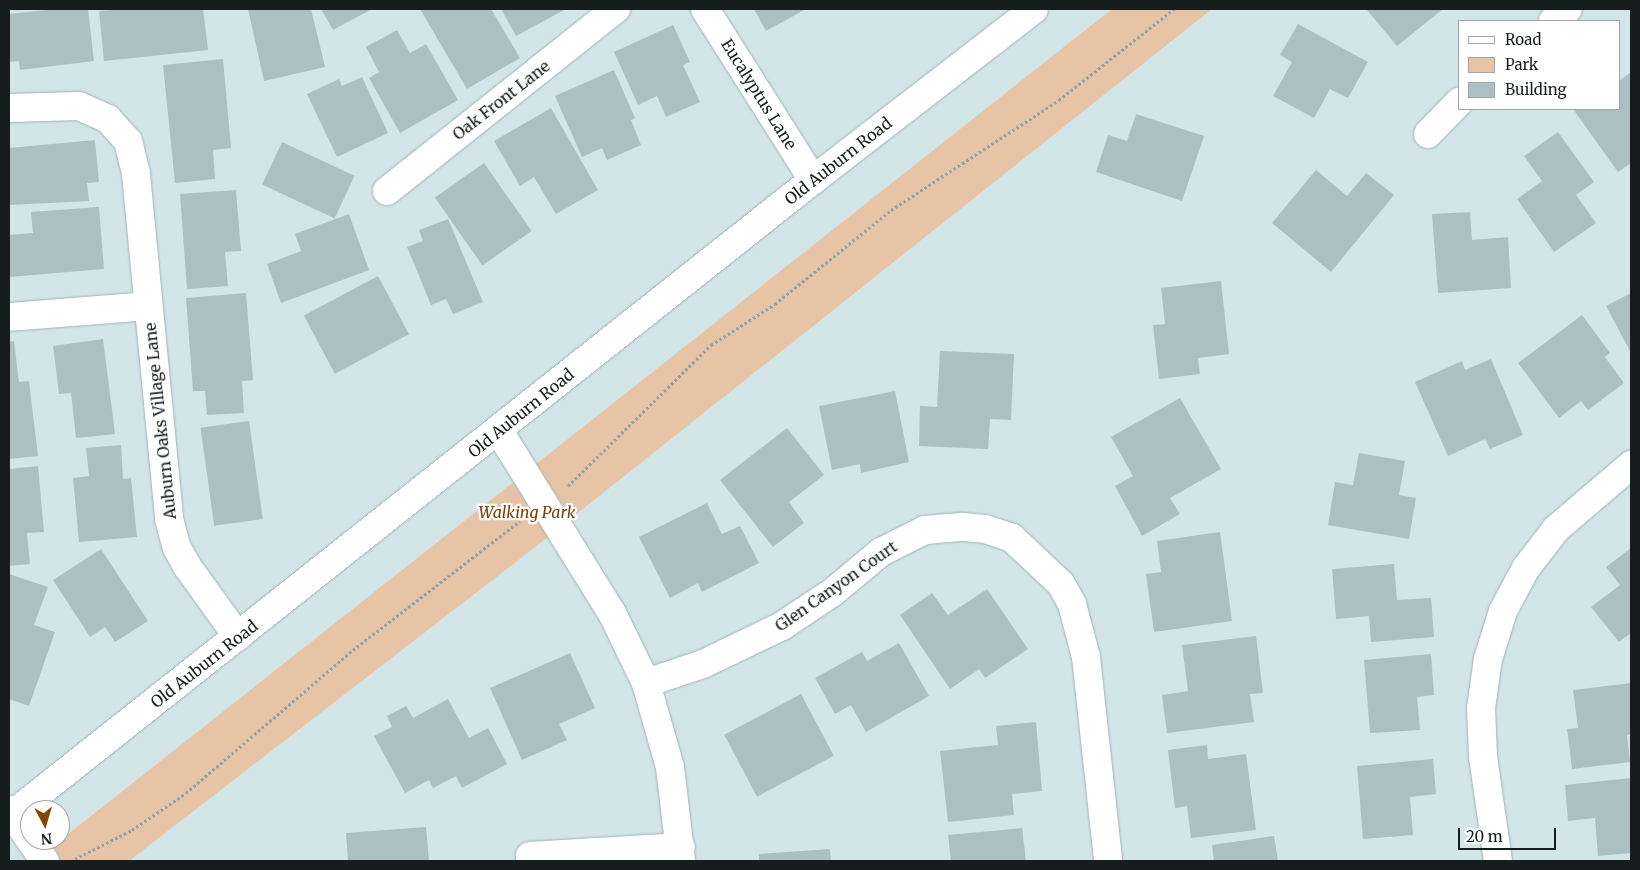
<!DOCTYPE html>
<style>
body{margin:0}
#map{position:relative;width:1640px;height:870px;overflow:hidden;background:#d2e6e8;font-family:Merriweather,serif}
div>[style]{position:absolute}
[style*='--x']{left:calc(var(--x)*1px);top:calc(var(--y)*1px);width:calc(var(--w)*1px);rotate:calc(var(--a)*1deg)}
.green>*{inset:0;background:#e8c4a7}
.building>*{inset:0;background:#acc0c1;transform-origin:0 0}
.path>*{height:3px;margin-top:-1.5px;transform-origin:0;background:repeating-linear-gradient(90deg,#91a1a3 0 2.5px,transparent 0 5px)}
.roads{filter:drop-shadow(0 0 1px #a0b3b5) drop-shadow(0 0 1px #a0b3b5)}
.street>*{height:28px;margin:-14px;padding:0 14px;transform-origin:14px;border-radius:14px;background:#fff}
.secondary>*{height:28px;margin:-14px;padding:0 14px;transform-origin:14px;border-radius:14px;background:#fff}
span{translate:-50% -50%;white-space:nowrap;text-align:center;line-height:1.15;-webkit-text-stroke:4.5px #fff;paint-order:stroke}
.street-label{font-size:16px;color:#151d1d}
.park-label{font-size:16px;color:#774203;font-style:italic}
.frame{position:absolute;inset:0;border:10px solid #151d1d;pointer-events:none}
.legend{position:absolute;left:1458px;top:20px;width:162px;height:90px;box-sizing:border-box;background:#fff;border:1px solid #a1a5a5;margin:0;padding:6px 9px;list-style:none;font-size:15px;color:#151d1d}
.legend li{display:flex;align-items:center;gap:10px;height:25px}
.legend b{width:25px;border:1px solid #a1a5a5}
.north{position:absolute;left:20px;top:800px;width:50px;height:50px;box-sizing:border-box;background:#fff;border:1px solid #a1a5a5;border-radius:50%;rotate:174deg;font-size:14px;font-weight:700;line-height:20px;text-align:center;color:#151d1d}
.north::after{content:'';display:block;margin:auto;width:18px;height:22px;background:#824800;clip-path:polygon(50% 0,100% 100%,50% 72%,0 100%)}
.scale{position:absolute;left:1458px;top:828px;width:98px;height:22px;box-sizing:border-box;border:2px solid #151d1d;border-top:0;padding-left:6px;font-size:15px;line-height:18px;white-space:nowrap;color:#151d1d;-webkit-text-stroke:4px #fff;paint-order:stroke}
</style>
<div id="map">
<div class="green">
<div style="clip-path:polygon(1112px 9px,1212px 9px,525px 555px,129px 861px,34px 861px)"></div>
</div>
<div class="building">
<div style="clip-path:polygon(55px 9px,88px 9px,94px 61px,20px 70px,19px 61px,9px 62px,9px 14px)"></div>
<div style="clip-path:polygon(123px 9px,203px 9px,208px 50px,104px 61px,99px 11px)"></div>
<div style="clip-path:polygon(248px 9px,311px 9px,325px 67px,264px 81px)"></div>
<div style="clip-path:polygon(321px 9px,372px 9px,333px 30px)"></div>
<div style="clip-path:polygon(420px 9px,491px 9px,520px 58px,467px 89px)"></div>
<div style="clip-path:polygon(501px 9px,566px 9px,516px 36px)"></div>
<div style="clip-path:polygon(754px 9px,806px 9px,766px 31px)"></div>
<div style="clip-path:polygon(1366px 9px,1443px 9px,1397px 46px)"></div>
<div style="clip-path:polygon(1298px 24px,1368px 62px,1348px 98px,1330px 89px,1314px 118px,1273px 96px,1292px 62px,1280px 55px)"></div>
<div style="clip-path:polygon(673px 25px,690px 62px,683px 65px,700px 102px,666px 117px,657px 96px,638px 105px,614px 52px)"></div>
<div style="clip-path:polygon(397px 30px,410px 53px,426px 44px,458px 100px,400px 133px,369px 78px,379px 72px,366px 47px)"></div>
<div style="clip-path:polygon(223px 59px,231px 148px,213px 150px,215px 179px,175px 183px,163px 65px)"></div>
<div style="clip-path:polygon(614px 70px,635px 118px,631px 120px,641px 145px,607px 160px,602px 148px,582px 157px,555px 96px)"></div>
<div style="clip-path:polygon(1631px 72px,1631px 163px,1618px 172px,1573px 109px,1619px 109px,1619px 81px)"></div>
<div style="clip-path:polygon(362px 77px,388px 133px,337px 157px,307px 94px,339px 79px,342px 86px)"></div>
<div style="clip-path:polygon(551px 108px,598px 190px,556px 214px,534px 177px,520px 186px,494px 141px)"></div>
<div style="clip-path:polygon(1136px 114px,1204px 136px,1182px 201px,1096px 172px,1108px 135px,1127px 141px)"></div>
<div style="clip-path:polygon(1558px 132px,1594px 182px,1576px 195px,1596px 223px,1554px 252px,1517px 199px,1542px 181px,1524px 156px)"></div>
<div style="clip-path:polygon(95px 140px,99px 182px,87px 183px,89px 201px,9px 205px,9px 148px)"></div>
<div style="left:282px;top:142px;width:80px;height:47px;rotate:25deg"></div>
<div style="left:484px;top:163px;width:83px;height:60px;rotate:55deg"></div>
<div style="clip-path:polygon(1316px 170px,1347px 196px,1366px 173px,1394px 195px,1331px 272px,1272px 223px)"></div>
<div style="clip-path:polygon(236px 190px,241px 251px,225px 252px,228px 286px,187px 289px,180px 194px)"></div>
<div style="clip-path:polygon(99px 207px,104px 269px,9px 277px,9px 235px,33px 233px,31px 212px)"></div>
<div style="clip-path:polygon(1470px 212px,1472px 240px,1508px 237px,1511px 288px,1438px 293px,1432px 214px)"></div>
<div style="clip-path:polygon(349px 214px,369px 270px,281px 303px,267px 264px,301px 251px,295px 234px)"></div>
<div style="clip-path:polygon(448px 219px,483px 302px,453px 314px,446px 299px,431px 305px,407px 247px,423px 241px,419px 230px)"></div>
<div style="left:378px;top:276px;width:66px;height:84px;rotate:62deg"></div>
<div style="clip-path:polygon(1221px 281px,1229px 354px,1198px 358px,1200px 374px,1159px 379px,1153px 325px,1165px 324px,1161px 288px)"></div>
<div style="clip-path:polygon(246px 293px,253px 380px,242px 381px,244px 413px,207px 415px,205px 391px,193px 391px,186px 298px)"></div>
<div style="clip-path:polygon(1631px 293px,1631px 353px,1606px 306px)"></div>
<div style="clip-path:polygon(1582px 315px,1610px 353px,1605px 357px,1624px 383px,1588px 410px,1581px 401px,1559px 418px,1518px 363px)"></div>
<div style="clip-path:polygon(103px 339px,115px 434px,76px 438px,71px 393px,59px 394px,53px 346px)"></div>
<div style="clip-path:polygon(14px 341px,19px 382px,29px 381px,38px 456px,9px 459px,9px 342px)"></div>
<div style="clip-path:polygon(940px 351px,1014px 354px,1011px 420px,990px 419px,988px 449px,919px 446px,920px 406px,937px 407px)"></div>
<div style="clip-path:polygon(1491px 359px,1523px 435px,1490px 449px,1485px 439px,1448px 456px,1415px 382px,1462px 361px,1465px 370px)"></div>
<div style="clip-path:polygon(895px 391px,909px 462px,861px 473px,860px 464px,832px 470px,819px 406px)"></div>
<div style="clip-path:polygon(1180px 398px,1221px 469px,1170px 498px,1180px 514px,1142px 536px,1115px 486px,1133px 476px,1111px 437px)"></div>
<div style="left:249px;top:421px;width:99px;height:49px;rotate:82deg"></div>
<div style="clip-path:polygon(787px 428px,824px 475px,789px 502px,804px 523px,773px 547px,720px 480px)"></div>
<div style="clip-path:polygon(121px 445px,123px 479px,131px 478px,137px 537px,79px 542px,73px 478px,89px 476px,86px 448px)"></div>
<div style="clip-path:polygon(1359px 453px,1405px 461px,1399px 495px,1416px 498px,1409px 539px,1328px 525px,1335px 482px,1353px 485px)"></div>
<div style="clip-path:polygon(38px 466px,44px 532px,27px 533px,30px 564px,9px 566px,9px 469px)"></div>
<div style="clip-path:polygon(707px 503px,722px 534px,740px 526px,759px 563px,702px 592px,698px 583px,670px 598px,639px 537px)"></div>
<div style="clip-path:polygon(1220px 532px,1232px 621px,1154px 632px,1146px 574px,1161px 572px,1157px 541px)"></div>
<div style="clip-path:polygon(1631px 548px,1631px 633px,1619px 642px,1591px 607px,1620px 585px,1606px 567px)"></div>
<div style="clip-path:polygon(101px 549px,148px 621px,115px 642px,105px 627px,90px 637px,53px 580px)"></div>
<div style="clip-path:polygon(1394px 564px,1397px 600px,1431px 598px,1434px 637px,1371px 642px,1369px 616px,1336px 619px,1332px 569px)"></div>
<div style="clip-path:polygon(9px 574px,48px 587px,34px 625px,55px 632px,29px 706px,9px 699px)"></div>
<div style="clip-path:polygon(987px 589px,1028px 649px,985px 678px,979px 669px,950px 689px,900px 615px,932px 593px,948px 615px)"></div>
<div style="clip-path:polygon(1256px 636px,1263px 693px,1250px 694px,1254px 722px,1167px 733px,1162px 695px,1188px 691px,1182px 645px)"></div>
<div style="clip-path:polygon(899px 643px,929px 696px,866px 732px,851px 705px,835px 714px,815px 678px,862px 652px,867px 661px)"></div>
<div style="clip-path:polygon(570px 653px,595px 708px,559px 724px,567px 740px,522px 760px,490px 688px)"></div>
<div style="clip-path:polygon(1431px 654px,1434px 695px,1417px 697px,1420px 730px,1370px 733px,1364px 660px)"></div>
<div style="clip-path:polygon(1631px 683px,1631px 734px,1627px 735px,1630px 762px,1572px 769px,1567px 729px,1578px 728px,1573px 690px)"></div>
<div style="left:801px;top:694px;width:70px;height:87px;rotate:62deg"></div>
<div style="clip-path:polygon(448px 699px,469px 738px,488px 728px,507px 764px,462px 788px,456px 776px,433px 788px,429px 780px,405px 793px,374px 736px,392px 727px,387px 716px,406px 706px,413px 718px)"></div>
<div style="clip-path:polygon(1036px 722px,1042px 791px,1012px 794px,1014px 815px,948px 822px,940px 751px,998px 745px,996px 726px)"></div>
<div style="clip-path:polygon(1207px 745px,1208px 759px,1246px 754px,1256px 830px,1191px 838px,1187px 806px,1175px 808px,1168px 750px)"></div>
<div style="clip-path:polygon(1433px 759px,1436px 794px,1410px 797px,1413px 835px,1363px 839px,1357px 766px)"></div>
<div style="clip-path:polygon(1631px 778px,1631px 853px,1598px 856px,1595px 818px,1568px 821px,1565px 785px)"></div>
<div style="clip-path:polygon(426px 827px,429px 861px,348px 861px,346px 833px)"></div>
<div style="clip-path:polygon(1022px 828px,1026px 861px,951px 861px,948px 835px)"></div>
<div style="clip-path:polygon(1274px 836px,1278px 861px,1214px 861px,1212px 845px)"></div>
<div style="clip-path:polygon(830px 849px,831px 861px,759px 861px,759px 854px)"></div>
</div>
<div class="path">
<div style="--x:568;--y:486;--w:201;--a:-44.6"></div>
<div style="--x:711;--y:345;--w:76;--a:-32.6"></div>
<div style="--x:775;--y:304;--w:149;--a:-39"></div>
<div style="--x:891;--y:210;--w:201;--a:-33.2"></div>
<div style="--x:1059;--y:100;--w:147;--a:-38.4"></div>
<div style="--x:75;--y:859;--w:64;--a:-27"></div>
<div style="--x:132;--y:830;--w:65;--a:-34.4"></div>
<div style="--x:186;--y:793;--w:220;--a:-40.6"></div>
<div style="--x:353;--y:650;--w:211;--a:-37.7"></div>
</div>
<div class="roads">
<div class="street">
<div style="--x:705;--y:9;--w:202;--a:57.7"></div>
<div style="--x:1553;--y:21;--w:19;--a:-39"></div>
<div style="--x:9;--y:108;--w:70;--a:-1.6"></div>
<div style="--x:79;--y:106;--w:32;--a:24"></div>
<div style="--x:108;--y:119;--w:30;--a:48"></div>
<div style="--x:128;--y:141;--w:34;--a:76"></div>
<div style="--x:136;--y:174;--w:347;--a:84.5"></div>
<div style="--x:169;--y:519;--w:30;--a:75"></div>
<div style="--x:177;--y:548;--w:21;--a:61"></div>
<div style="--x:187;--y:566;--w:87;--a:54.3"></div>
<div style="--x:1428;--y:134;--w:45;--a:-45.9"></div>
<div style="--x:387;--y:191;--w:293;--a:-38.5"></div>
<div style="--x:9;--y:317;--w:139;--a:-4.5"></div>
<div style="--x:499;--y:431;--w:214;--a:58.2"></div>
<div style="--x:612;--y:613;--w:78;--a:64.1"></div>
<div style="--x:646;--y:683;--w:87;--a:74.1"></div>
<div style="--x:670;--y:767;--w:95;--a:83.3"></div>
<div style="--x:646;--y:683;--w:60;--a:-18.4"></div>
<div style="--x:703;--y:664;--w:88;--a:-25.7"></div>
<div style="--x:782;--y:626;--w:61;--a:-33.7"></div>
<div style="--x:833;--y:592;--w:62;--a:-39.8"></div>
<div style="--x:881;--y:552;--w:49;--a:-26.6"></div>
<div style="--x:925;--y:530;--w:38;--a:-5"></div>
<div style="--x:963;--y:527;--w:22;--a:5"></div>
<div style="--x:985;--y:529;--w:28;--a:18"></div>
<div style="--x:1012;--y:538;--w:67;--a:43.2"></div>
<div style="--x:1061;--y:584;--w:23;--a:61"></div>
<div style="--x:1072;--y:604;--w:55;--a:75.2"></div>
<div style="--x:1086;--y:657;--w:205;--a:83.8"></div>
<div style="--x:9;--y:810;--w:62;--a:54.8"></div>
<div style="--x:530;--y:856;--w:151;--a:-3.4"></div>
<div style="--x:1498;--y:861;--w:105;--a:-98.2"></div>
<div style="--x:1483;--y:757;--w:49;--a:-92.3"></div>
<div style="--x:1481;--y:708;--w:49;--a:-81.9"></div>
<div style="--x:1488;--y:659;--w:50;--a:-72.6"></div>
<div style="--x:1503;--y:611;--w:49;--a:-61.9"></div>
<div style="--x:1526;--y:568;--w:49;--a:-52.4"></div>
<div style="--x:1556;--y:529;--w:99;--a:-40.5"></div>
</div>
<div class="secondary">
<div style="--x:9;--y:817;--w:1026;--a:-38.39"></div>
<div style="--x:813;--y:180;--w:279;--a:-37.7"></div>
</div>
</div>
<div class="street-label">
<span style="left:759px;top:94px;rotate:58deg">Eucalyptus Lane</span>
<span style="left:501px;top:100px;rotate:-38deg">Oak Front Lane</span>
<span style="left:838px;top:161px;rotate:-38deg">Old Auburn Road</span>
<span style="left:521px;top:413px;rotate:-39deg">Old Auburn Road</span>
<span style="left:160px;top:421px;rotate:-96deg">Auburn Oaks Village Lane</span>
<span style="left:836px;top:586px;rotate:-35deg">Glen Canyon Court</span>
<span style="left:204px;top:664px;rotate:-38deg">Old Auburn Road</span>
</div>
<div class="park-label">
<span style="left:527px;top:512px">Walking Park</span>
</div>
<div class="frame"></div>
<ul class="legend">
<li><b style="height:6px;background:#fff"></b>Road</li>
<li><b style="height:14px;background:#e8c4a7"></b>Park</li>
<li><b style="height:14px;background:#acc0c1"></b>Building</li>
</ul>
<div class="north">N</div>
<div class="scale">20 m</div>
</div>
